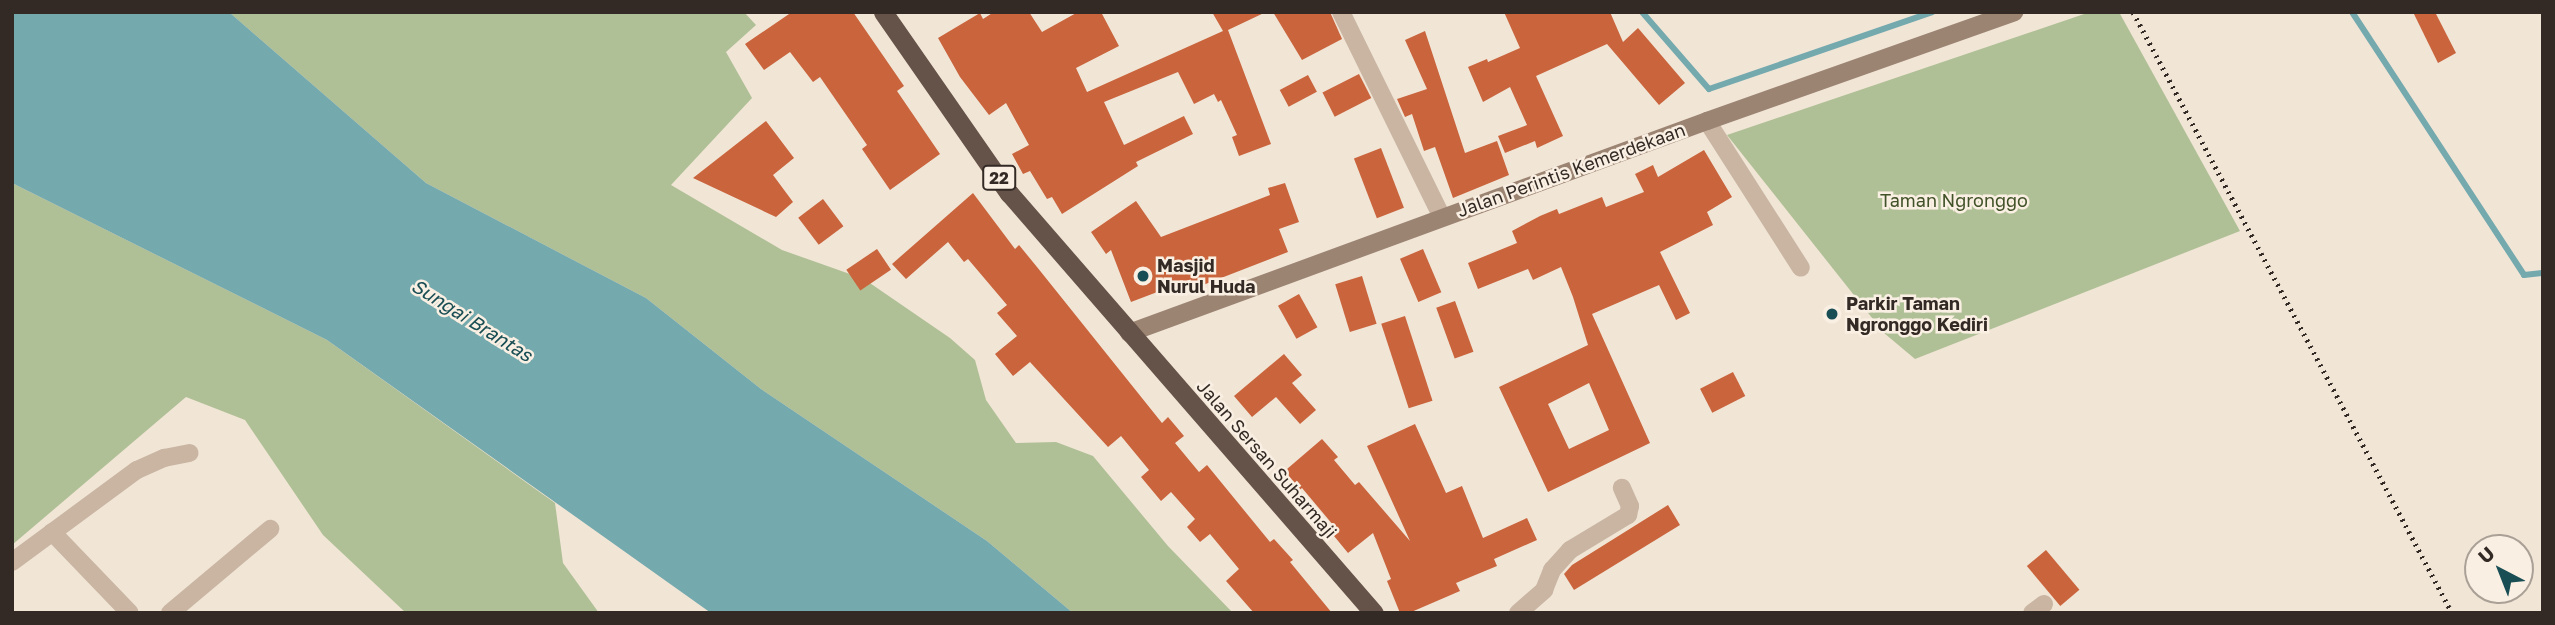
<!DOCTYPE html>
<style>
body{margin:0}
#map{position:relative;width:2555px;height:625px;overflow:hidden;background:#f1e5d6;font-family:"Golos Text",sans-serif}
div>[style]{position:absolute}
[style*='--x']{left:calc(var(--x)*1px);top:calc(var(--y)*1px);width:calc(var(--w)*1px);rotate:calc(var(--a)*1deg)}
.green>*{inset:0;background:#b0c096}
.water>*{inset:0;background:#74a9ae}
.stream>*{height:6px;margin:-3px;padding:0 3px;transform-origin:3px;border-radius:3px;background:#74a9ae}
.building>*{inset:0;background:#c9643c;transform-origin:0 0}
.minor>*{height:18px;margin:-9px;padding:0 9px;transform-origin:9px;border-radius:9px;background:#c9b5a2}
.secondary>*{height:18px;margin:-9px;padding:0 9px;transform-origin:9px;border-radius:9px;background:#9c8473}
.trunk>*{height:19px;margin:-9.5px;padding:0 9.5px;transform-origin:9.5px;border-radius:9.5px;background:#655248}
.rail>*{height:5px;margin-top:-2.5px;transform-origin:0;background:repeating-linear-gradient(90deg,#332a25 0 2px,transparent 0 7px)}
.dots>*{width:19px;height:19px;translate:-50% -50%;box-sizing:border-box;border:4px solid #f9efe2;border-radius:50%}
span{translate:-50% -50%;white-space:nowrap;text-align:center;line-height:1.15;-webkit-text-stroke:5px #f9efe2;paint-order:stroke}
.shield-label span{padding:2px 5px;background:#f9efe2;border:2px solid;border-radius:5px;-webkit-text-stroke-width:0}
.shield-label{font-size:16px;color:#332a25;font-weight:700}
.street-label{font-size:18px;color:#332a25}
.park-label{font-size:18px;color:#415228}
.poi-label{font-size:18px;color:#332a25;font-weight:700}
.left{translate:0 -50%;text-align:left}
.water-label{font-size:19px;color:#1a4e55;font-style:italic}
.frame{position:absolute;inset:0;border:14px solid #332a25;pointer-events:none}
.north{position:absolute;left:2464px;top:534px;width:70px;height:70px;box-sizing:border-box;background:#f9efe2;border:2px solid #aaa096;border-radius:50%;rotate:318deg;font-size:19px;font-weight:700;line-height:28px;text-align:center;color:#332a25}
.north::after{content:'';display:block;margin:auto;width:24px;height:32px;background:#1a4e55;clip-path:polygon(50% 0,100% 100%,50% 72%,0 100%)}
</style>
<div id="map">
<div class="green">
<div style="clip-path:polygon(229px 12px,744px 12px,756px 25px,726px 52px,752px 98px,671px 185px,782px 250px,864px 279px,950px 338px,975px 360px,986px 400px,1016px 443px,1056px 442px,1093px 456px,1168px 546px,1233px 613px,1073px 613px,987px 541px,761px 389px,646px 298px,426px 183px)"></div>
<div style="clip-path:polygon(2090px 12px,2119px 12px,2240px 231px,1915px 359px,1884px 333px,1727px 135px)"></div>
<div style="clip-path:polygon(12px 183px,327px 340px,555px 503px,563px 563px,599px 613px,406px 613px,323px 535px,245px 420px,186px 397px,12px 545px)"></div>
</div>
<div class="water">
<div style="clip-path:polygon(12px 12px,229px 12px,426px 183px,646px 298px,761px 389px,987px 541px,1073px 613px,711px 613px,327px 340px,12px 183px)"></div>
</div>
<div class="stream">
<div style="--x:1642;--y:12;--w:102;--a:49"></div>
<div style="--x:1709;--y:89;--w:236;--a:-19"></div>
<div style="--x:2352;--y:12;--w:314;--a:56.8"></div>
<div style="--x:2524;--y:275;--w:19;--a:-6"></div>
</div>
<div class="building">
<div style="clip-path:polygon(792px 12px,853px 12px,904px 86px,897px 91px,940px 154px,890px 190px,862px 149px,867px 145px,820px 77px,813px 82px,790px 52px,764px 70px,745px 44px)"></div>
<div style="clip-path:polygon(994px 12px,1029px 12px,1042px 32px,1078px 12px,1101px 12px,1119px 46px,1076px 68px,1087px 92px,1223px 31px,1212px 12px,1266px 12px,1228px 30px,1271px 144px,1239px 156px,1232px 137px,1237px 135px,1221px 100px,1218px 102px,1214px 94px,1194px 104px,1178px 72px,1104px 102px,1124px 145px,1184px 116px,1193px 134px,1136px 162px,1138px 166px,1062px 214px,1052px 197px,1047px 199px,1030px 171px,1023px 174px,1012px 154px,1029px 145px,1006px 103px,989px 115px,960px 77px,938px 38px,980px 13px,983px 19px)"></div>
<div style="clip-path:polygon(1273px 12px,1330px 12px,1342px 39px,1302px 60px)"></div>
<div style="clip-path:polygon(1504px 12px,1610px 12px,1623px 42px,1638px 28px,1685px 83px,1659px 105px,1607px 44px,1536px 76px,1563px 136px,1537px 148px,1535px 141px,1505px 153px,1498px 136px,1527px 125px,1510px 87px,1483px 102px,1468px 67px,1487px 59px,1488px 62px,1520px 48px)"></div>
<div style="clip-path:polygon(2413px 12px,2435px 12px,2456px 53px,2438px 63px)"></div>
<div style="clip-path:polygon(1425px 31px,1465px 153px,1497px 141px,1509px 175px,1453px 198px,1435px 147px,1424px 151px,1412px 114px,1405px 117px,1397px 99px,1427px 89px,1405px 40px)"></div>
<div style="left:1359px;top:74px;width:27px;height:41px;rotate:63deg"></div>
<div style="left:1308px;top:75px;width:19px;height:32px;rotate:62deg"></div>
<div style="clip-path:polygon(766px 121px,794px 158px,773px 175px,793px 202px,776px 217px,693px 178px)"></div>
<div style="left:1381px;top:148px;width:64px;height:29px;rotate:69deg"></div>
<div style="clip-path:polygon(evenodd,1704px 150px,1732px 197px,1707px 212px,1713px 225px,1660px 252px,1690px 313px,1676px 320px,1659px 285px,1592px 314px,1650px 443px,1548px 492px,1499px 387px,1588px 345px,1573px 297px,1561px 267px,1533px 280px,1528px 269px,1478px 289px,1468px 263px,1517px 243px,1512px 231px,1540px 216px,1557px 209px,1559px 214px,1602px 197px,1606px 207px,1644px 192px,1635px 174px,1653px 165px,1658px 177px,1704px 150px,1589px 383px,1609px 430px,1569px 449px,1548px 404px,1589px 383px)"></div>
<div style="clip-path:polygon(1285px 183px,1299px 222px,1279px 229px,1288px 252px,1185px 292px,1181px 283px,1131px 302px,1111px 250px,1106px 254px,1091px 232px,1136px 201px,1161px 237px,1270px 195px,1268px 188px)"></div>
<div style="clip-path:polygon(973px 193px,1015px 249px,1019px 245px,1037px 267px,1162px 423px,1168px 417px,1184px 436px,1175px 443px,1199px 472px,1207px 465px,1270px 542px,1274px 539px,1293px 560px,1290px 562px,1332px 613px,1254px 613px,1226px 581px,1239px 569px,1210px 534px,1200px 542px,1187px 527px,1195px 519px,1171px 492px,1161px 501px,1141px 477px,1149px 470px,1121px 436px,1108px 447px,1030px 362px,1013px 376px,995px 354px,1017px 336px,997px 313px,1007px 305px,968px 259px,964px 262px,948px 242px,906px 279px,892px 264px)"></div>
<div style="left:823px;top:199px;width:34px;height:31px;rotate:53deg"></div>
<div style="left:877px;top:249px;width:25px;height:37px;rotate:56deg"></div>
<div style="left:1423px;top:249px;width:47px;height:25px;rotate:67deg"></div>
<div style="left:1362px;top:276px;width:50px;height:28px;rotate:73deg"></div>
<div style="left:1299px;top:294px;width:38px;height:24px;rotate:61deg"></div>
<div style="left:1455px;top:301px;width:54px;height:20px;rotate:70deg"></div>
<div style="left:1405px;top:316px;width:89px;height:25px;rotate:72deg"></div>
<div style="clip-path:polygon(1284px 354px,1302px 375px,1292px 383px,1316px 410px,1300px 424px,1276px 397px,1252px 417px,1234px 396px)"></div>
<div style="left:1733px;top:372px;width:27px;height:37px;rotate:63deg"></div>
<div style="clip-path:polygon(1415px 424px,1446px 493px,1462px 486px,1483px 538px,1527px 518px,1537px 540px,1494px 559px,1497px 566px,1456px 583px,1460px 591px,1409px 613px,1400px 613px,1387px 581px,1391px 579px,1373px 533px,1348px 553px,1334px 536px,1339px 532px,1302px 488px,1296px 493px,1280px 475px,1322px 439px,1338px 457px,1334px 460px,1355px 485px,1359px 482px,1410px 541px,1367px 446px)"></div>
<div style="clip-path:polygon(1668px 505px,1680px 525px,1574px 590px,1564px 574px,1572px 565px)"></div>
<div style="left:2046px;top:550px;width:52px;height:25px;rotate:50deg"></div>
</div>
<div class="minor">
<div style="--x:1341;--y:12;--w:229;--a:63.8"></div>
<div style="--x:1707;--y:121;--w:174;--a:57.4"></div>
<div style="--x:52;--y:532;--w:112;--a:46.1"></div>
<div style="--x:12;--y:562;--w:155;--a:-36.4"></div>
<div style="--x:137;--y:470;--w:30;--a:-24"></div>
<div style="--x:164;--y:458;--w:26;--a:-11"></div>
<div style="--x:170;--y:613;--w:131;--a:-40"></div>
<div style="--x:1518;--y:613;--w:35;--a:-41"></div>
<div style="--x:1544;--y:590;--w:22;--a:-68"></div>
<div style="--x:1552;--y:570;--w:27;--a:-48"></div>
<div style="--x:1570;--y:550;--w:68;--a:-31.1"></div>
<div style="--x:1628;--y:515;--w:9;--a:-77"></div>
<div style="--x:1630;--y:506;--w:20;--a:-114"></div>
<div style="--x:2032;--y:613;--w:15;--a:-37"></div>
</div>
<div class="secondary">
<div style="--x:1129;--y:333;--w:616;--a:-20.14"></div>
<div style="--x:1707;--y:121;--w:326;--a:-19.5"></div>
</div>
<div class="trunk">
<div style="--x:883;--y:12;--w:221;--a:55.2"></div>
<div style="--x:1009;--y:193;--w:556;--a:49.01"></div>
</div>
<div class="rail">
<div style="--x:2133;--y:12;--w:680;--a:62.04"></div>
</div>
<div class="dots">
<div style="left:1143px;top:276px;background:#1a4e55"></div>
<div style="left:1832px;top:314px;background:#1a4e55"></div>
</div>
<div class="shield-label">
<span style="left:999px;top:178px">22</span>
</div>
<div class="street-label">
<span style="left:1571px;top:170px;rotate:-20deg">Jalan Perintis Kemerdekaan</span>
<span style="left:1267px;top:459px;rotate:49deg">Jalan Sersan Suharmaji</span>
</div>
<div class="park-label">
<span style="left:1954px;top:200px">Taman Ngronggo</span>
</div>
<div class="poi-label">
<span class="left" style="left:1157px;top:276px">Masjid<br>Nurul Huda</span>
<span class="left" style="left:1846px;top:314px">Parkir Taman<br>Ngronggo Kediri</span>
</div>
<div class="water-label">
<span style="left:472px;top:320px;rotate:32deg">Sungai Brantas</span>
</div>
<div class="frame"></div>
<div class="north">U</div>
</div>
